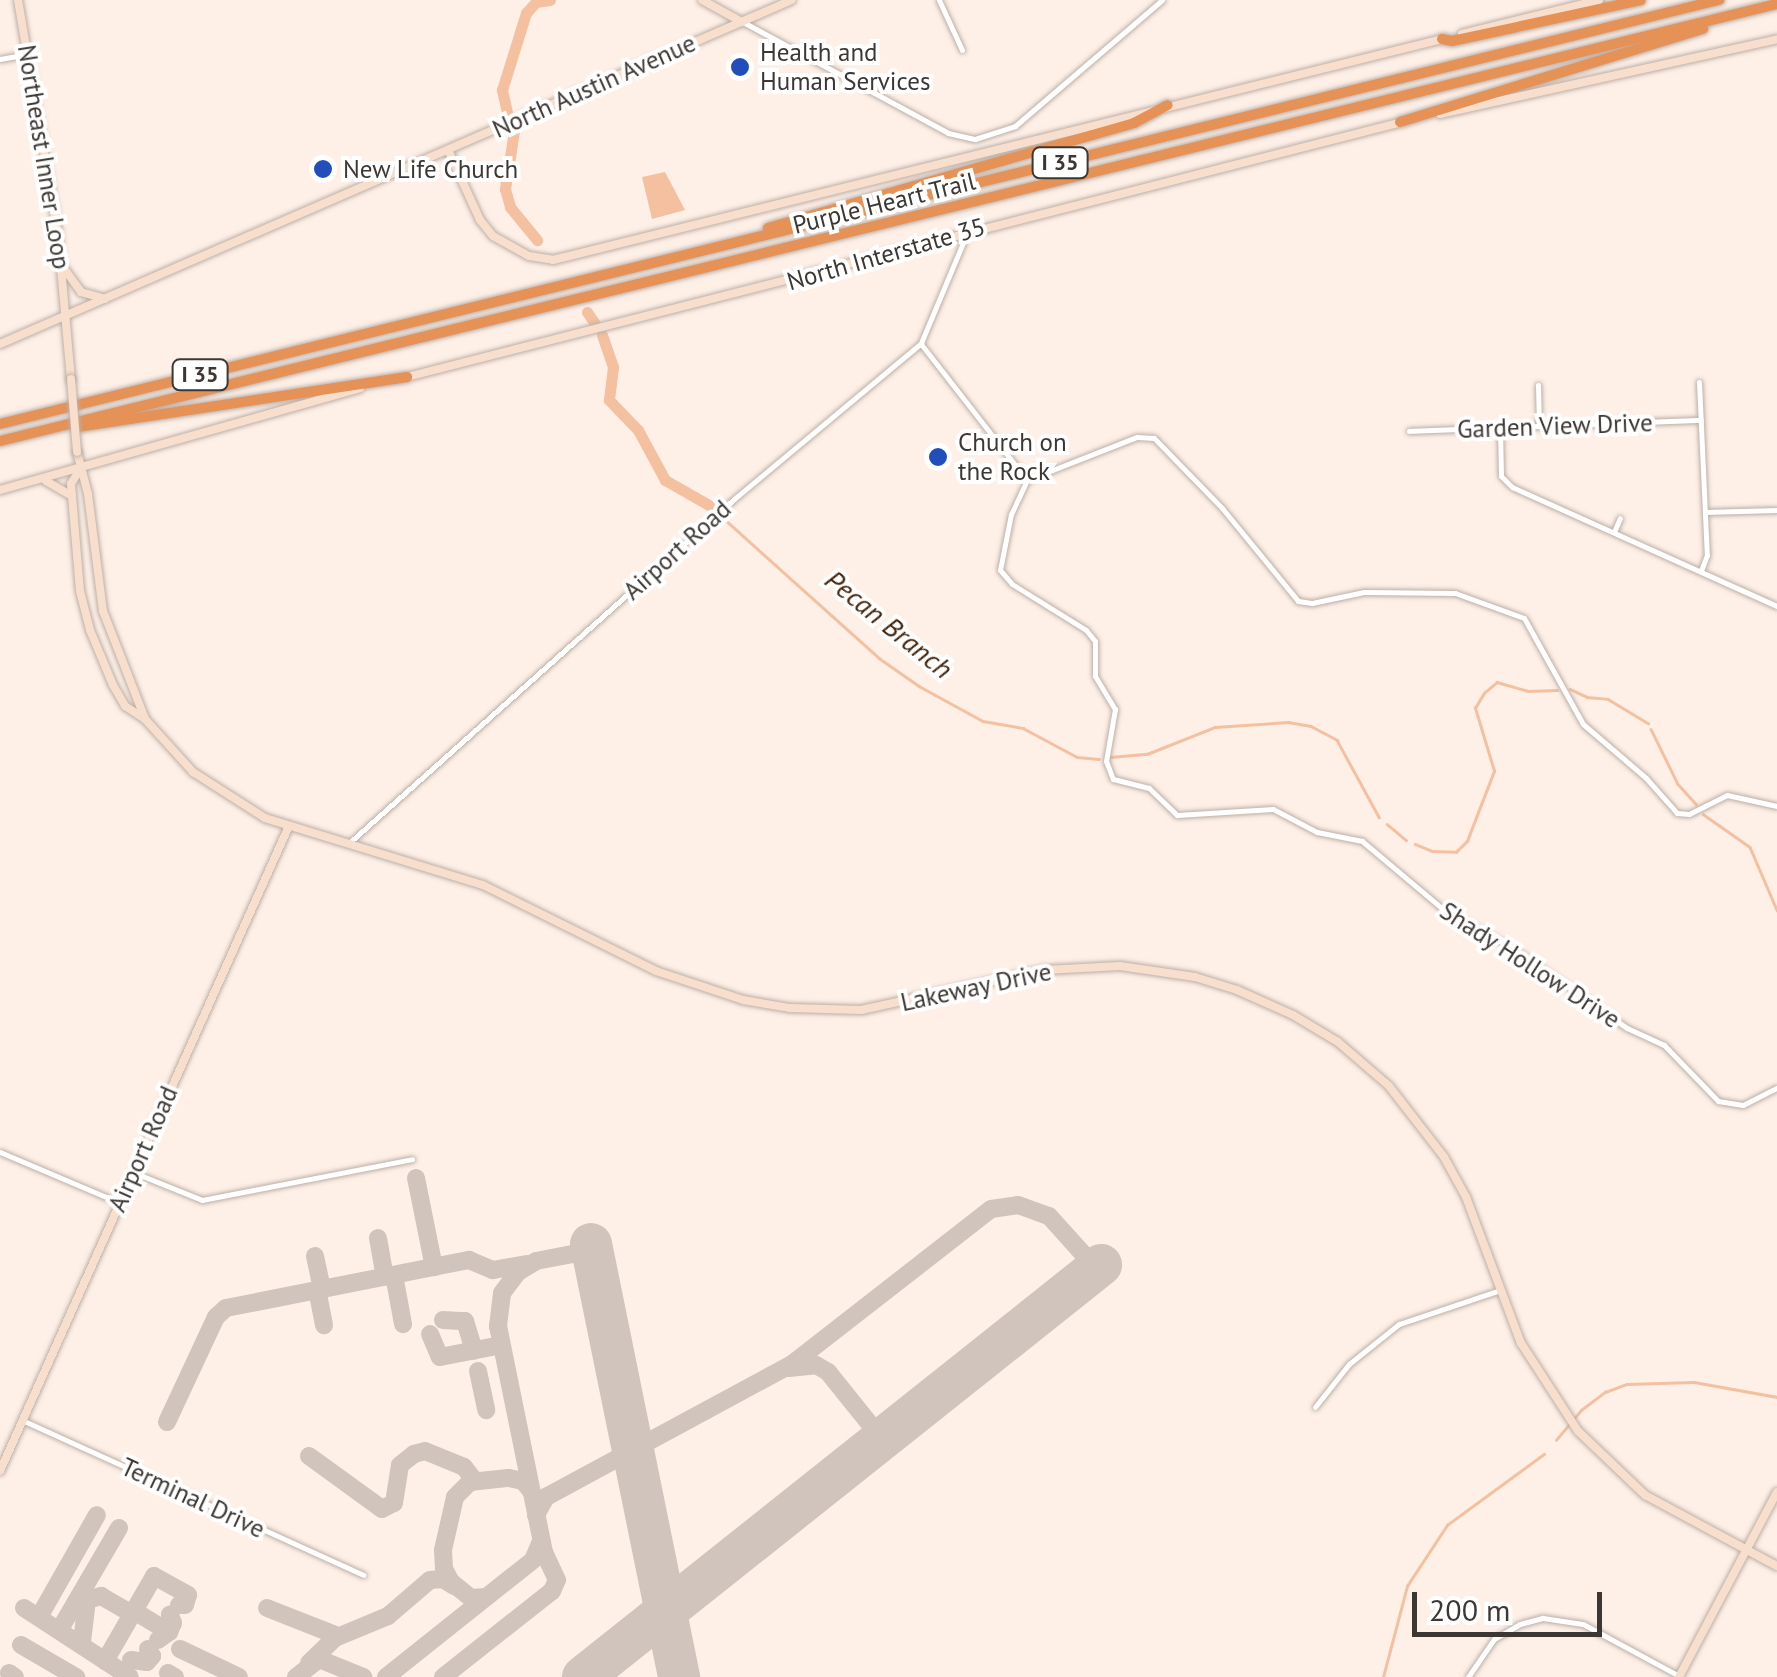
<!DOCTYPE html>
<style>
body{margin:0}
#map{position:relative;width:1777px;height:1677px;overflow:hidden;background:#fef0e7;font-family:"PT Sans",sans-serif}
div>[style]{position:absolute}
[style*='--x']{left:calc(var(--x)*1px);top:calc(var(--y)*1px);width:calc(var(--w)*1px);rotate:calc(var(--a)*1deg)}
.water>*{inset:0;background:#f4c09f}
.stream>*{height:2.5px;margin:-1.25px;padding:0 1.25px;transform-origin:1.25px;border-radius:1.25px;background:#f4c09f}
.river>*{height:11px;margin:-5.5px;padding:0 5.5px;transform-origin:5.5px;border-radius:5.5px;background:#f4c09f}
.taxiway>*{height:18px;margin:-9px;padding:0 9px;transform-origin:9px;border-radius:9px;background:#d0c4bc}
.runway>*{height:42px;margin:-21px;padding:0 21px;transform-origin:21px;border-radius:21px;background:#d0c4bc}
.roads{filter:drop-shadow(0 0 2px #bcafa7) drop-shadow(0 0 2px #bcafa7)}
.street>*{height:5px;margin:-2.5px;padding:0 2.5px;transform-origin:2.5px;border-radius:2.5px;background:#fff}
.secondary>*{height:8px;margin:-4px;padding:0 4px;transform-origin:4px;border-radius:4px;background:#f8decc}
.highway>*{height:10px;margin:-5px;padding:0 5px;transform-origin:5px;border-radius:5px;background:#e69156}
.bridges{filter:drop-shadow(0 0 2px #bcafa7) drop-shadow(0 0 2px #bcafa7)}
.secondary-bridge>*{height:8px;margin:-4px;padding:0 4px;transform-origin:4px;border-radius:4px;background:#f8decc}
.dots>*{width:28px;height:28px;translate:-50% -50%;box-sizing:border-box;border:5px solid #fff;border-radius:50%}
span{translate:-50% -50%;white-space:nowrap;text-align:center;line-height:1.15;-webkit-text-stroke:8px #fff;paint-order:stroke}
.shield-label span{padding:2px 8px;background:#fff;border:2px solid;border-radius:8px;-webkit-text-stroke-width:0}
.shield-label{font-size:22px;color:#3c3733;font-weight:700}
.poi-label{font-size:25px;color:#3c3733}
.left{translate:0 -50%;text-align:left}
.street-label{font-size:25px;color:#3c3733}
.water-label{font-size:28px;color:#44230b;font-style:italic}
.scale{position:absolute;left:1412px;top:1592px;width:190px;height:45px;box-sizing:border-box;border:5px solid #3c3733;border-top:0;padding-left:12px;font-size:30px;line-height:35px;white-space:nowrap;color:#3c3733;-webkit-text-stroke:8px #fff;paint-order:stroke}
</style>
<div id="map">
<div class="water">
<div style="clip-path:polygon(665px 172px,685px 210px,652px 219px,642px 177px)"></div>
</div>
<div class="stream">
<div style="--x:721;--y:516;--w:212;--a:41.9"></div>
<div style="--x:879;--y:658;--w:49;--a:35"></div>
<div style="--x:919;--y:686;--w:73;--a:28.7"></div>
<div style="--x:983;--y:721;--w:41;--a:9.9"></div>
<div style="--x:1023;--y:728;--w:61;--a:28.2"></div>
<div style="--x:1077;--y:757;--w:22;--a:5"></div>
<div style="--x:1570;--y:689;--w:19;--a:25"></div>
<div style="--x:1587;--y:697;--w:21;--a:5"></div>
<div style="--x:1608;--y:699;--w:47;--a:31"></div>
<div style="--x:1651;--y:729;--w:61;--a:63.9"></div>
<div style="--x:1678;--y:784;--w:27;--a:48"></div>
<div style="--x:1110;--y:757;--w:37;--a:-5"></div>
<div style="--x:1147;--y:754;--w:73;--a:-21.7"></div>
<div style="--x:1215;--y:727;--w:73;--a:-3.9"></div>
<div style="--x:1288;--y:722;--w:23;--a:10"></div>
<div style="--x:1311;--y:726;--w:30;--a:28"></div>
<div style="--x:1337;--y:740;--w:88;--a:61.4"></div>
<div style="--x:1703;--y:814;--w:57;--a:35.1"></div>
<div style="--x:1750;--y:847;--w:69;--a:66.8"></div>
<div style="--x:1387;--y:824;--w:25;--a:40"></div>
<div style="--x:1415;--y:844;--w:18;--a:22"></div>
<div style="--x:1432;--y:851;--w:24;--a:2"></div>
<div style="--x:1456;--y:852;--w:16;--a:-45"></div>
<div style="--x:1467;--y:841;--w:75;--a:-68.9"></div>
<div style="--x:1494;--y:771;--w:66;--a:-106.8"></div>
<div style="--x:1475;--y:708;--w:17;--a:-59"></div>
<div style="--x:1484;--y:693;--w:17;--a:-40"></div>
<div style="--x:1497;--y:682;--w:32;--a:16"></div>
<div style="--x:1528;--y:691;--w:29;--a:-2"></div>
<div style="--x:1556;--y:1440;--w:39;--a:-50"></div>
<div style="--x:1581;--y:1410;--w:30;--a:-37"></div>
<div style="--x:1605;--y:1392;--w:23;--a:-20"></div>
<div style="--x:1627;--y:1384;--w:67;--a:-1.7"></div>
<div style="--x:1694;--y:1382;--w:84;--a:10.2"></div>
<div style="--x:1383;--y:1677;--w:94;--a:-75.2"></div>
<div style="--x:1407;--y:1586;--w:73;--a:-56.7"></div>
<div style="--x:1447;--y:1525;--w:120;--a:-36.2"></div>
</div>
<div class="river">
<div style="--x:507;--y:112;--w:23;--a:-103"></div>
<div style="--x:502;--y:90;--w:81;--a:-72.7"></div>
<div style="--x:526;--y:13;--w:15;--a:-48"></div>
<div style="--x:536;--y:2;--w:14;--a:-8"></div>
<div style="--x:514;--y:131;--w:59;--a:98.8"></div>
<div style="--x:505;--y:189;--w:19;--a:74"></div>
<div style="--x:510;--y:207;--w:43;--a:50.7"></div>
<div style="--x:587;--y:312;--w:14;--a:56"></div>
<div style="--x:602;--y:335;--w:34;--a:71"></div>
<div style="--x:613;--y:367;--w:33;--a:97"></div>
<div style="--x:609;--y:400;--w:42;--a:46"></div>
<div style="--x:638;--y:430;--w:57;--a:61.6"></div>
<div style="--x:665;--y:480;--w:56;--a:29.7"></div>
</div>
<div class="taxiway">
<div style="--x:416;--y:1178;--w:91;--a:78.6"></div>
<div style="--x:378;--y:1238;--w:39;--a:80"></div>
<div style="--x:315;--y:1256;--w:33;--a:78"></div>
<div style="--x:394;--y:1275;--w:50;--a:79.6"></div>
<div style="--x:317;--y:1289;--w:37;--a:79"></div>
<div style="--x:443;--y:1320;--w:22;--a:3"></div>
<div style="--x:465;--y:1321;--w:31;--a:73"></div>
<div style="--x:430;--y:1334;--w:25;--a:67"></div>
<div style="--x:440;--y:1357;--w:62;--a:-11.1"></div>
<div style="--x:789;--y:1368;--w:27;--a:-6"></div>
<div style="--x:816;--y:1365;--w:14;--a:30"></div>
<div style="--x:828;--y:1372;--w:72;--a:51.2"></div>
<div style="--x:873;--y:1428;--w:10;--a:79"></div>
<div style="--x:875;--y:1438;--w:14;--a:120"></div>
<div style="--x:478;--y:1371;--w:40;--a:78"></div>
<div style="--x:167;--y:1422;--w:116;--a:-65"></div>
<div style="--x:216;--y:1317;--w:13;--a:-42"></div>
<div style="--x:226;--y:1308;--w:248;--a:-11.2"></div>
<div style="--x:469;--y:1260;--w:26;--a:23"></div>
<div style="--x:493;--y:1270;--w:34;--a:-10"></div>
<div style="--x:873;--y:1428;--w:12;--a:24"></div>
<div style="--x:884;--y:1433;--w:14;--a:-25"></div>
<div style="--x:309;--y:1456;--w:90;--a:36"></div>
<div style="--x:382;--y:1509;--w:13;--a:-27"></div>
<div style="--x:394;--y:1503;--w:38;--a:-81"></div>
<div style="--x:400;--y:1465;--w:18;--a:-38"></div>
<div style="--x:414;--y:1454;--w:11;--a:-15"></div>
<div style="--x:425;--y:1451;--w:42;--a:22.3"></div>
<div style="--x:464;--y:1467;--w:18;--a:52"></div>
<div style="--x:536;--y:1515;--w:21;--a:-61"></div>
<div style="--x:546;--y:1497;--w:280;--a:-28.4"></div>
<div style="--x:792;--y:1364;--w:252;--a:-37.9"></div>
<div style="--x:991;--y:1209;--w:27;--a:-8"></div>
<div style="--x:1018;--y:1205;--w:33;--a:20"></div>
<div style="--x:1049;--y:1216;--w:54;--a:48"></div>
<div style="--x:1085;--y:1256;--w:17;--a:66"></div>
<div style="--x:486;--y:1597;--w:15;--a:176"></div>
<div style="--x:471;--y:1598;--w:26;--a:-141"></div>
<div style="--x:451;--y:1582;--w:15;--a:-118"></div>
<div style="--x:444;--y:1569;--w:19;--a:-93"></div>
<div style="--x:443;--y:1550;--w:54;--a:-77.2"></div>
<div style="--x:455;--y:1497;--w:21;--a:-45"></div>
<div style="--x:470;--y:1482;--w:39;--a:-6"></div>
<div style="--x:509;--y:1478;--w:14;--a:12"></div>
<div style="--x:523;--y:1481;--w:13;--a:51"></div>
<div style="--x:24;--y:1608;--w:126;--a:33.1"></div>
<div style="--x:267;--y:1608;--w:76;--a:21.5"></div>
<div style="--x:134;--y:1611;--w:41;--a:31"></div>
<div style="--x:39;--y:1617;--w:117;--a:-60.4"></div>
<div style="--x:60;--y:1629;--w:117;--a:-59.7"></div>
<div style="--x:158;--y:1640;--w:14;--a:-36"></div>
<div style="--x:169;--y:1632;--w:10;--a:-66"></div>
<div style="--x:173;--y:1623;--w:9;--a:-111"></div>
<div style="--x:82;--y:1642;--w:42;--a:-83.2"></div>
<div style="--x:87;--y:1600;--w:15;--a:-16"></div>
<div style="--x:101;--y:1596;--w:36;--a:30"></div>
<div style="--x:21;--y:1645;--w:64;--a:30.2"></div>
<div style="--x:180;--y:1649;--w:65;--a:25.4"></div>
<div style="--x:131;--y:1660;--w:16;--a:7"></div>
<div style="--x:147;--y:1662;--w:8;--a:-50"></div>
<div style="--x:152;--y:1656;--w:8;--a:-120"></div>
<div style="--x:105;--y:1661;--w:98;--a:-60"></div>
<div style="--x:154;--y:1576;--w:39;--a:29"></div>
<div style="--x:188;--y:1595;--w:10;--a:107"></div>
<div style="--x:185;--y:1605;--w:6;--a:180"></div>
<div style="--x:309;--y:1663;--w:36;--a:-44"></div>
<div style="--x:335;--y:1638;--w:57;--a:-22.5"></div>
<div style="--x:388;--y:1616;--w:55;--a:-40.6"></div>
<div style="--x:430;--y:1580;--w:13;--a:-4"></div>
<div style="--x:443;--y:1579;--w:13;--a:32"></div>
<div style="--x:9;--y:1673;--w:7;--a:34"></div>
<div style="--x:168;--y:1673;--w:8;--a:30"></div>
<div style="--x:296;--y:1677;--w:29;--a:-38"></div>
<div style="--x:319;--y:1659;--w:48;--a:22.2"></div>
<div style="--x:386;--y:1677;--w:188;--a:-38.5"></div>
<div style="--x:533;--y:1560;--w:21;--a:-67"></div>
<div style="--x:443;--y:1677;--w:139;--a:-38.3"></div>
<div style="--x:552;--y:1591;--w:12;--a:-66"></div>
<div style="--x:557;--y:1580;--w:31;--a:-115"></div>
<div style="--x:544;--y:1552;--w:231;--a:-101.5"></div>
<div style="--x:498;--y:1326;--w:33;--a:-83"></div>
<div style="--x:502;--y:1293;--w:26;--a:-53"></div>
<div style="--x:518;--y:1272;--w:21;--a:-31"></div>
<div style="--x:536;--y:1261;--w:43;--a:-10.8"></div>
<div style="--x:578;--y:1253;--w:17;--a:17"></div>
</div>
<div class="runway">
<div style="--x:591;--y:1244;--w:442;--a:78.5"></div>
<div style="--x:583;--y:1677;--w:662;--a:-38.5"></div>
</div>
<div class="roads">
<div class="street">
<div style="--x:939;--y:0;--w:55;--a:65.3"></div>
<div style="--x:743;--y:22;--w:233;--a:28.4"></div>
<div style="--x:948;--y:133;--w:28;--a:13"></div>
<div style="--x:975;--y:139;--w:42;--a:-18"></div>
<div style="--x:1015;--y:126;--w:194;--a:-40.6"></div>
<div style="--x:0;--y:59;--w:27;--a:-10"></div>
<div style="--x:921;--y:344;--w:172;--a:52.1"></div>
<div style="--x:1699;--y:382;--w:173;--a:87.4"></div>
<div style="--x:1707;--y:555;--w:17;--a:111"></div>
<div style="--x:1538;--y:385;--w:41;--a:88.6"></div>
<div style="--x:1500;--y:428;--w:48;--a:88.8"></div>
<div style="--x:1501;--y:476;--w:16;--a:45"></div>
<div style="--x:1512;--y:487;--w:290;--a:24.2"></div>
<div style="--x:1409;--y:431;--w:292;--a:-2.2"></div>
<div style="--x:1027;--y:480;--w:38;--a:115"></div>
<div style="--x:1011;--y:514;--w:57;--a:101.1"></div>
<div style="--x:1000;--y:570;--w:18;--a:49"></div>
<div style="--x:1012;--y:584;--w:87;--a:31.9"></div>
<div style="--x:1086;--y:630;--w:14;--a:51"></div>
<div style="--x:1095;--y:641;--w:35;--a:90"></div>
<div style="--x:1095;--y:676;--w:39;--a:59"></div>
<div style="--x:1115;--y:709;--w:53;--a:99.8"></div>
<div style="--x:1106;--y:761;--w:19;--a:69"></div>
<div style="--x:1113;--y:779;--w:37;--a:14"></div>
<div style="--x:1149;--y:788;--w:39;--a:44"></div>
<div style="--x:1177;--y:815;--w:96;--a:-3.6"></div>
<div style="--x:1273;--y:809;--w:50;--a:27.6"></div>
<div style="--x:1317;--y:832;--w:46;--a:11.3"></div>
<div style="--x:1362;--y:841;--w:107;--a:40.1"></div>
<div style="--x:1444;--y:910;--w:80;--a:29.1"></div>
<div style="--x:1514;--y:949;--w:138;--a:35"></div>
<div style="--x:1627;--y:1028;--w:41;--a:24.7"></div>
<div style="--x:1664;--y:1045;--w:78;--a:46"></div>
<div style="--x:1718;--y:1101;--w:25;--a:9"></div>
<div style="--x:1743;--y:1105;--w:38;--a:-27"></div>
<div style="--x:1027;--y:480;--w:118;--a:-21.4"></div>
<div style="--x:1137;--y:437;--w:17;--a:3"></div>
<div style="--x:1154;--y:438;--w:98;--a:45.8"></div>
<div style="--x:1222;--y:508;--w:120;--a:50.7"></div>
<div style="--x:1298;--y:601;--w:14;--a:8"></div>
<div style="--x:1312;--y:603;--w:53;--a:-11.9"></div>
<div style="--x:1364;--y:592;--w:91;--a:0.6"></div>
<div style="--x:1455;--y:593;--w:73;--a:19.9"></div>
<div style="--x:1524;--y:618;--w:121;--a:60.9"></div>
<div style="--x:1583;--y:724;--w:83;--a:40.6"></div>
<div style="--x:1646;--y:778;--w:47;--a:48.5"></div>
<div style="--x:1677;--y:813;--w:12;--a:5"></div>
<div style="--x:1689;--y:814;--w:42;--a:-26.6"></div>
<div style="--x:1727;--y:795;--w:51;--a:12.4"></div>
<div style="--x:1705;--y:512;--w:72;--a:-1.6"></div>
<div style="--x:1614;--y:532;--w:15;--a:-67"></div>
<div style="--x:349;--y:843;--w:516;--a:-41.78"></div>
<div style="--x:734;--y:499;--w:244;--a:-39.8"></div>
<div style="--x:921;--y:343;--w:119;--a:-67.3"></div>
<div style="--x:0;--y:1152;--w:130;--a:23"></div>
<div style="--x:135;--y:1173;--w:72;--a:21.9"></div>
<div style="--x:202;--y:1200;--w:214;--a:-11"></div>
<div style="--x:1315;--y:1407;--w:55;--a:-51.7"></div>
<div style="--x:1349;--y:1364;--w:64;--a:-38.7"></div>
<div style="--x:1399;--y:1324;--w:107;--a:-18.6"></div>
<div style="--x:22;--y:1420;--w:375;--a:24.4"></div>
<div style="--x:1468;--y:1677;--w:46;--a:-55.6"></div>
<div style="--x:1494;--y:1639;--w:30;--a:-30"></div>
<div style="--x:1520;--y:1624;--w:24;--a:-15"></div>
<div style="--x:1543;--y:1618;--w:40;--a:8.5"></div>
<div style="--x:1583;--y:1624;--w:109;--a:28.4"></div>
</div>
<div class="secondary">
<div style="--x:18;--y:0;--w:237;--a:80.3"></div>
<div style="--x:58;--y:234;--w:146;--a:84.9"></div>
<div style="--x:702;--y:0;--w:46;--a:28.8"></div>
<div style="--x:1462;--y:34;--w:141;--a:-13.9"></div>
<div style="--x:1440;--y:114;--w:345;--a:-12.5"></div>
<div style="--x:448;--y:150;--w:77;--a:65.4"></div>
<div style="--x:480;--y:220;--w:21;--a:51"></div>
<div style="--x:493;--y:236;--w:41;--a:29.1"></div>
<div style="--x:529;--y:256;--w:24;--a:9"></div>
<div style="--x:553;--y:260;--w:917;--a:-13.95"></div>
<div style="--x:63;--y:267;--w:31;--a:54"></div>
<div style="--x:81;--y:292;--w:25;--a:16"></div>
<div style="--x:0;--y:344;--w:863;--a:-23.48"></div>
<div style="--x:403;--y:378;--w:1031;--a:-14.37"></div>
<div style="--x:77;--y:452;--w:43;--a:75.3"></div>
<div style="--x:88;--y:494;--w:118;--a:82.7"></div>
<div style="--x:103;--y:611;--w:116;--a:68.7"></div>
<div style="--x:79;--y:471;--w:15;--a:122"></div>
<div style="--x:71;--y:484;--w:107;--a:85.2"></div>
<div style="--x:80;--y:591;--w:40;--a:75.6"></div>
<div style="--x:90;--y:630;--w:60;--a:67.3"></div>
<div style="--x:113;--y:685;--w:24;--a:60"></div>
<div style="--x:125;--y:706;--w:24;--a:33"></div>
<div style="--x:145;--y:719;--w:72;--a:47.8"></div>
<div style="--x:193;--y:772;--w:85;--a:32.6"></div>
<div style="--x:265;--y:818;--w:228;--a:17.1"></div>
<div style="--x:483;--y:885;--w:193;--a:26.4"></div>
<div style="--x:656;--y:971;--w:92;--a:18.4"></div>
<div style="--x:743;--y:1000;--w:48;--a:9.7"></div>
<div style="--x:790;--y:1008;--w:71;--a:1.6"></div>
<div style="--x:861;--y:1010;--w:188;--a:-12.3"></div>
<div style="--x:1045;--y:970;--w:75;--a:-3.1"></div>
<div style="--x:1120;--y:966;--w:76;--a:8.3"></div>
<div style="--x:1195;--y:977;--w:44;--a:17.2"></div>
<div style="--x:1237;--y:990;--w:61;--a:24.1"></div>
<div style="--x:1293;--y:1015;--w:52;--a:31"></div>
<div style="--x:1338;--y:1042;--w:67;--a:40.8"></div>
<div style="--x:1389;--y:1086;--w:90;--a:52.2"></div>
<div style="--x:1444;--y:1157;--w:46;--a:61.2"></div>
<div style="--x:1466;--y:1197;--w:156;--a:69.4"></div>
<div style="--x:1521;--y:1343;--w:105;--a:57.1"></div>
<div style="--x:1578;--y:1431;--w:93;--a:43.7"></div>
<div style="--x:1645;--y:1495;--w:150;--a:28.3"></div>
<div style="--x:46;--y:481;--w:30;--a:30"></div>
<div style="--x:0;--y:490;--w:374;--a:-15.8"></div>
<div style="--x:0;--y:1471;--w:705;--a:-65.87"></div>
<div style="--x:1679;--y:1677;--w:209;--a:-62.1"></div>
</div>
<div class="highway">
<div style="--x:1442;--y:39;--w:10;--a:11"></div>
<div style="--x:1452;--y:41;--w:193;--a:-12.2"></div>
<div style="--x:1400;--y:122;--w:317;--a:-17.1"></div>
<div style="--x:768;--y:228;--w:381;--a:-16"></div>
<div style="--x:1134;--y:123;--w:38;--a:-28"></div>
<div style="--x:0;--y:424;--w:1771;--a:-13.86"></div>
<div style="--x:77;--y:427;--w:334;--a:-8.6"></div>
<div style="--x:0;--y:441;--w:1830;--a:-13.82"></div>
</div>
</div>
<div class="bridges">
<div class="secondary-bridge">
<div style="--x:71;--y:379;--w:73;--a:85.3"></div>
</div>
</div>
<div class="dots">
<div style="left:740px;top:67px;background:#224ebc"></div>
<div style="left:323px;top:169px;background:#224ebc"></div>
<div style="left:938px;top:457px;background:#224ebc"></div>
</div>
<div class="shield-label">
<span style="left:1060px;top:163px">I 35</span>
<span style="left:200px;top:375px">I 35</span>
</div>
<div class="poi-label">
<span class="left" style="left:760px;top:67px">Health and<br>Human Services</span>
<span class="left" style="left:343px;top:169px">New Life Church</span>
<span class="left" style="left:958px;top:457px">Church on<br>the Rock</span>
</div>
<div class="street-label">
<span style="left:594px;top:86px;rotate:-24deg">North Austin Avenue</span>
<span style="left:44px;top:157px;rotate:81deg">Northeast Inner Loop</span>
<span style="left:884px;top:203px;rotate:-14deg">Purple Heart Trail</span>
<span style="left:886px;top:254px;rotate:-16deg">North Interstate 35</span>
<span style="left:1555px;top:426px;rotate:-2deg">Garden View Drive</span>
<span style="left:677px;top:550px;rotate:-42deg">Airport Road</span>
<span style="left:1530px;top:965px;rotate:33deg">Shady Hollow Drive</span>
<span style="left:976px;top:987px;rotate:-12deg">Lakeway Drive</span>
<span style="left:143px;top:1149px;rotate:-66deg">Airport Road</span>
<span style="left:193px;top:1498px;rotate:25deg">Terminal Drive</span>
</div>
<div class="water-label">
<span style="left:889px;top:624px;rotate:39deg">Pecan Branch</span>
</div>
<div class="scale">200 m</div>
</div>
